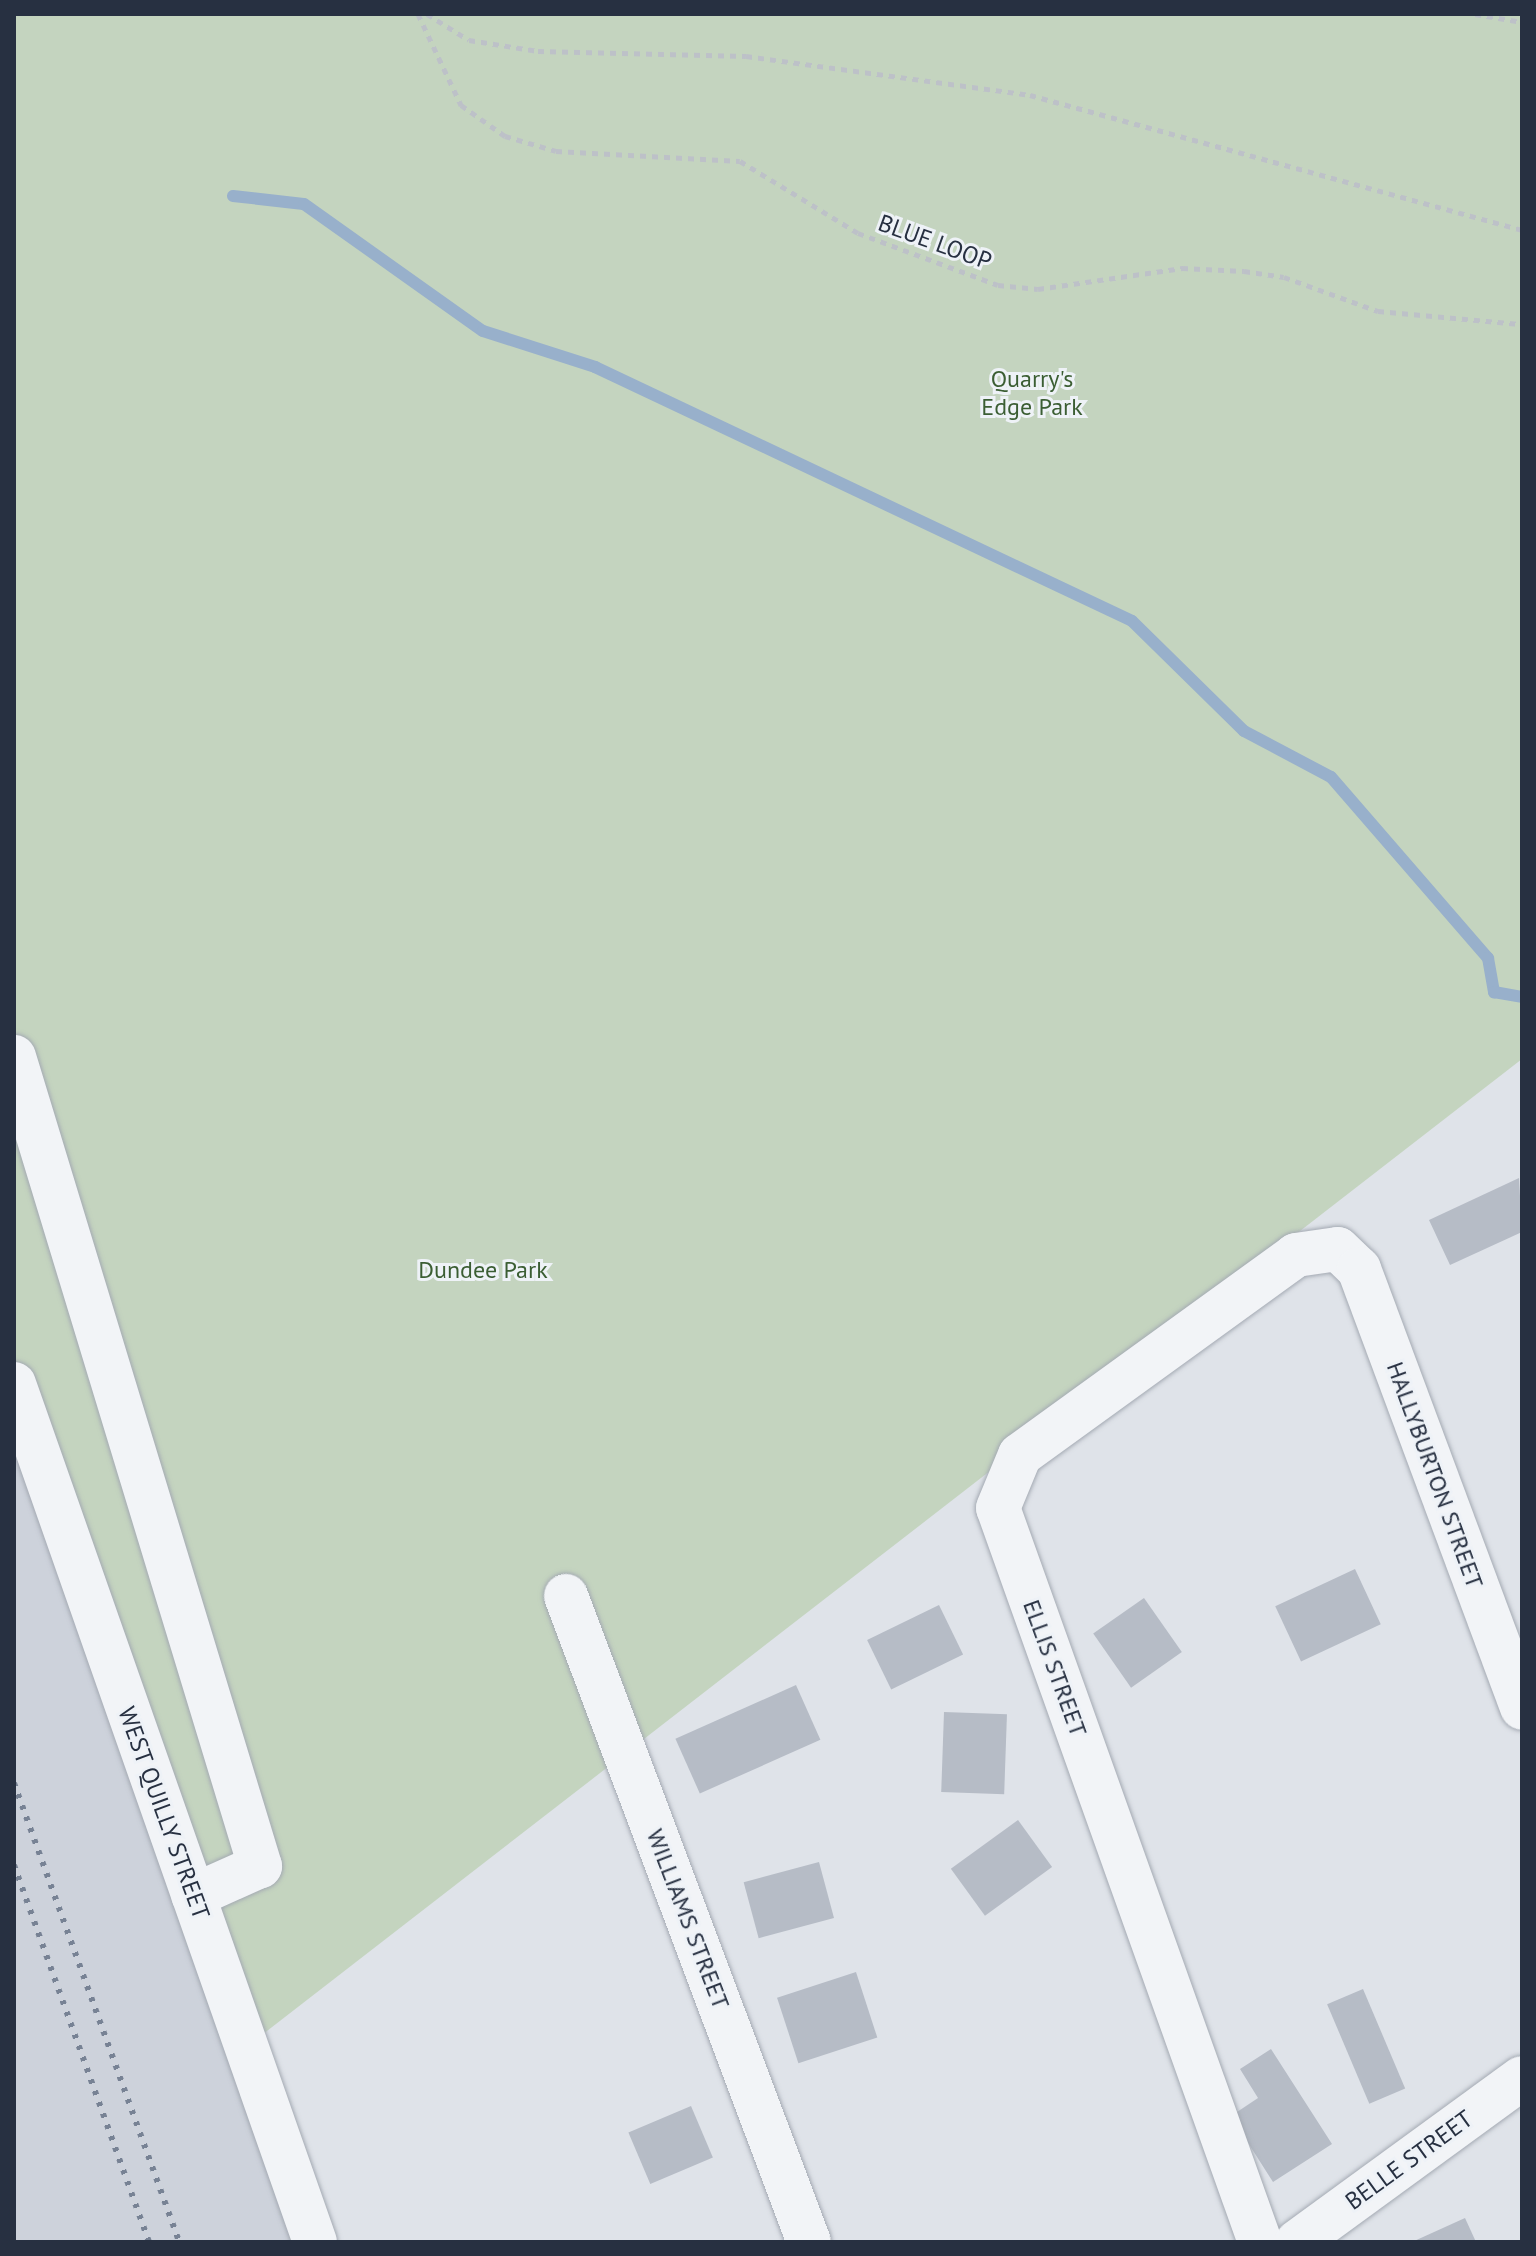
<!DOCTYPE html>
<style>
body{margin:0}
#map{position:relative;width:1536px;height:2256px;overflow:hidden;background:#dfe3e9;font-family:"PT Sans",sans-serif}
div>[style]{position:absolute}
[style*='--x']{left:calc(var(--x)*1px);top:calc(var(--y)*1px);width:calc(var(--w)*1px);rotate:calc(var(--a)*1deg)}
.built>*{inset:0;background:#cdd2db}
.green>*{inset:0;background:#c4d4bf}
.stream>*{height:12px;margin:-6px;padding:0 6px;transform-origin:6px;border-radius:6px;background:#98b0cb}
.building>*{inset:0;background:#b6bcc6;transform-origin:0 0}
.path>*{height:5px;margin-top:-2.5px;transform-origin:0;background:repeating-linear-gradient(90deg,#bdc1c8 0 6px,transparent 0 12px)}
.roads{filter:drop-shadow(0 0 2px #a4aab3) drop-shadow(0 0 2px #a4aab3)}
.minor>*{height:44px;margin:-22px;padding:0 22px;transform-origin:22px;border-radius:22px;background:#f2f4f7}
.rail>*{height:6px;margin-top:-3px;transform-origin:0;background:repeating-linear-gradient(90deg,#778294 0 4px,transparent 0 12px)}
span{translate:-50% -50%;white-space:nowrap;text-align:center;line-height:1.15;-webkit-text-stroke:6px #eef2f7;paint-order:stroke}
.street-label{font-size:24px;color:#273041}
.park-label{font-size:24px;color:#3b5e33}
.frame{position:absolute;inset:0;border:16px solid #273041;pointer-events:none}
</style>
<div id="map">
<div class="built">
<div style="clip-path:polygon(14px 1377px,305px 2242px,14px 2242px)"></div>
</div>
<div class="green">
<div style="clip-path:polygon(14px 14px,1522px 14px,1522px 1059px,245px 2048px,14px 1377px)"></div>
</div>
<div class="stream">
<div style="--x:233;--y:196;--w:71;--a:6.4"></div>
<div style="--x:304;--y:204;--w:219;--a:35.4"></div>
<div style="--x:483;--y:331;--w:118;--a:17.8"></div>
<div style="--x:595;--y:367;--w:594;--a:25.31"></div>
<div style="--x:1132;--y:621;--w:157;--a:44.5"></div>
<div style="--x:1244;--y:731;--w:98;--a:27.9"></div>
<div style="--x:1331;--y:777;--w:240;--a:49.1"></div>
<div style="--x:1488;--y:958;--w:35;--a:80"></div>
<div style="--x:1494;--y:992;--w:28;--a:10"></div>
</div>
<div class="building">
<div style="clip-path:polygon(1519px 1178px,1522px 1232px,1450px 1265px,1429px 1220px)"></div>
<div style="left:1355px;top:1569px;width:61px;height:88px;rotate:65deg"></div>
<div style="left:1144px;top:1598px;width:66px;height:62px;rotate:55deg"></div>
<div style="left:939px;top:1605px;width:55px;height:80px;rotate:64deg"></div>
<div style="left:796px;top:1685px;width:60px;height:132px;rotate:66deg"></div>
<div style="left:944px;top:1712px;width:63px;height:80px;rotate:2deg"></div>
<div style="left:1018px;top:1820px;width:58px;height:83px;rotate:54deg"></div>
<div style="left:819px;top:1862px;width:58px;height:78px;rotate:75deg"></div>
<div style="left:856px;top:1972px;width:69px;height:83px;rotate:72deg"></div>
<div style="left:1363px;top:1989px;width:108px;height:39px;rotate:67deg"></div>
<div style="clip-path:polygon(1271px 2049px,1332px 2144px,1273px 2182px,1231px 2116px,1258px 2098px,1240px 2069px)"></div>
<div style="left:691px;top:2106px;width:56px;height:68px;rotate:67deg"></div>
<div style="clip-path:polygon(1465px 2218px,1476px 2242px,1412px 2242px)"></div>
</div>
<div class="path">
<div style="--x:418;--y:14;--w:101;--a:64.7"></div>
<div style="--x:461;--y:105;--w:54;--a:35.2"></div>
<div style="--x:505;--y:136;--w:53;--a:16.4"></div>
<div style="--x:556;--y:151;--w:184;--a:3.1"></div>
<div style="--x:740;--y:161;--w:138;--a:31.4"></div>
<div style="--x:858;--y:233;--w:149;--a:20.4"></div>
<div style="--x:998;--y:285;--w:40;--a:5.7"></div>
<div style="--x:1038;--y:289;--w:146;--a:-8.3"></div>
<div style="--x:1182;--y:268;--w:62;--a:2.8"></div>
<div style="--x:1244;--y:271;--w:40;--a:8.5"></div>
<div style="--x:1284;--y:277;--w:100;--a:19.9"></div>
<div style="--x:1378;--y:311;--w:145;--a:5.2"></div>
<div style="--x:427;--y:14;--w:49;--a:31.8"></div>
<div style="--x:469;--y:40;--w:70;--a:9.1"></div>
<div style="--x:538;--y:51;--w:208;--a:1.4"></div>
<div style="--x:746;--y:56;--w:287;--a:7.8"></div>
<div style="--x:1030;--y:95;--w:510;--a:15.34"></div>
<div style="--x:1475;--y:14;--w:48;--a:9.7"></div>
</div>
<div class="roads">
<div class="minor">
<div style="--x:14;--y:1057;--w:846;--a:73.09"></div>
<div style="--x:260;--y:1866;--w:73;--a:155.9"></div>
<div style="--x:14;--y:1384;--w:909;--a:70.67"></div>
<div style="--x:566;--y:1596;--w:690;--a:69.39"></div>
<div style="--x:1260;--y:2242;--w:779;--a:-109.64"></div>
<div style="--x:998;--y:1508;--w:57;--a:-67.5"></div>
<div style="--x:1020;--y:1455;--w:341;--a:-35.9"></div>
<div style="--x:1296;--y:1255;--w:42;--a:-8.1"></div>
<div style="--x:1338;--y:1249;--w:29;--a:44"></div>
<div style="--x:1359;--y:1269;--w:468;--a:69.6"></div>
<div style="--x:1297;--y:2242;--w:278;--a:-36.1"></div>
</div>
</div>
<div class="rail">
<div style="--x:14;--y:1783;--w:488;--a:70.2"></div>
<div style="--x:14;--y:1865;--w:400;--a:70.3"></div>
</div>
<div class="street-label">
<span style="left:935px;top:242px;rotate:20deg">BLUE LOOP</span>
<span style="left:1435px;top:1475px;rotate:70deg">HALLYBURTON STREET</span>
<span style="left:1055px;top:1668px;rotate:70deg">ELLIS STREET</span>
<span style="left:164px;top:1813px;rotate:70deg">WEST QUILLY STREET</span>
<span style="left:688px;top:1919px;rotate:69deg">WILLIAMS STREET</span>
<span style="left:1409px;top:2160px;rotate:-36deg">BELLE STREET</span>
</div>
<div class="park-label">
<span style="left:1032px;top:393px">Quarry's<br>Edge Park</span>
<span style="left:483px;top:1270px">Dundee Park</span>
</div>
<div class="frame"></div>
</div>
